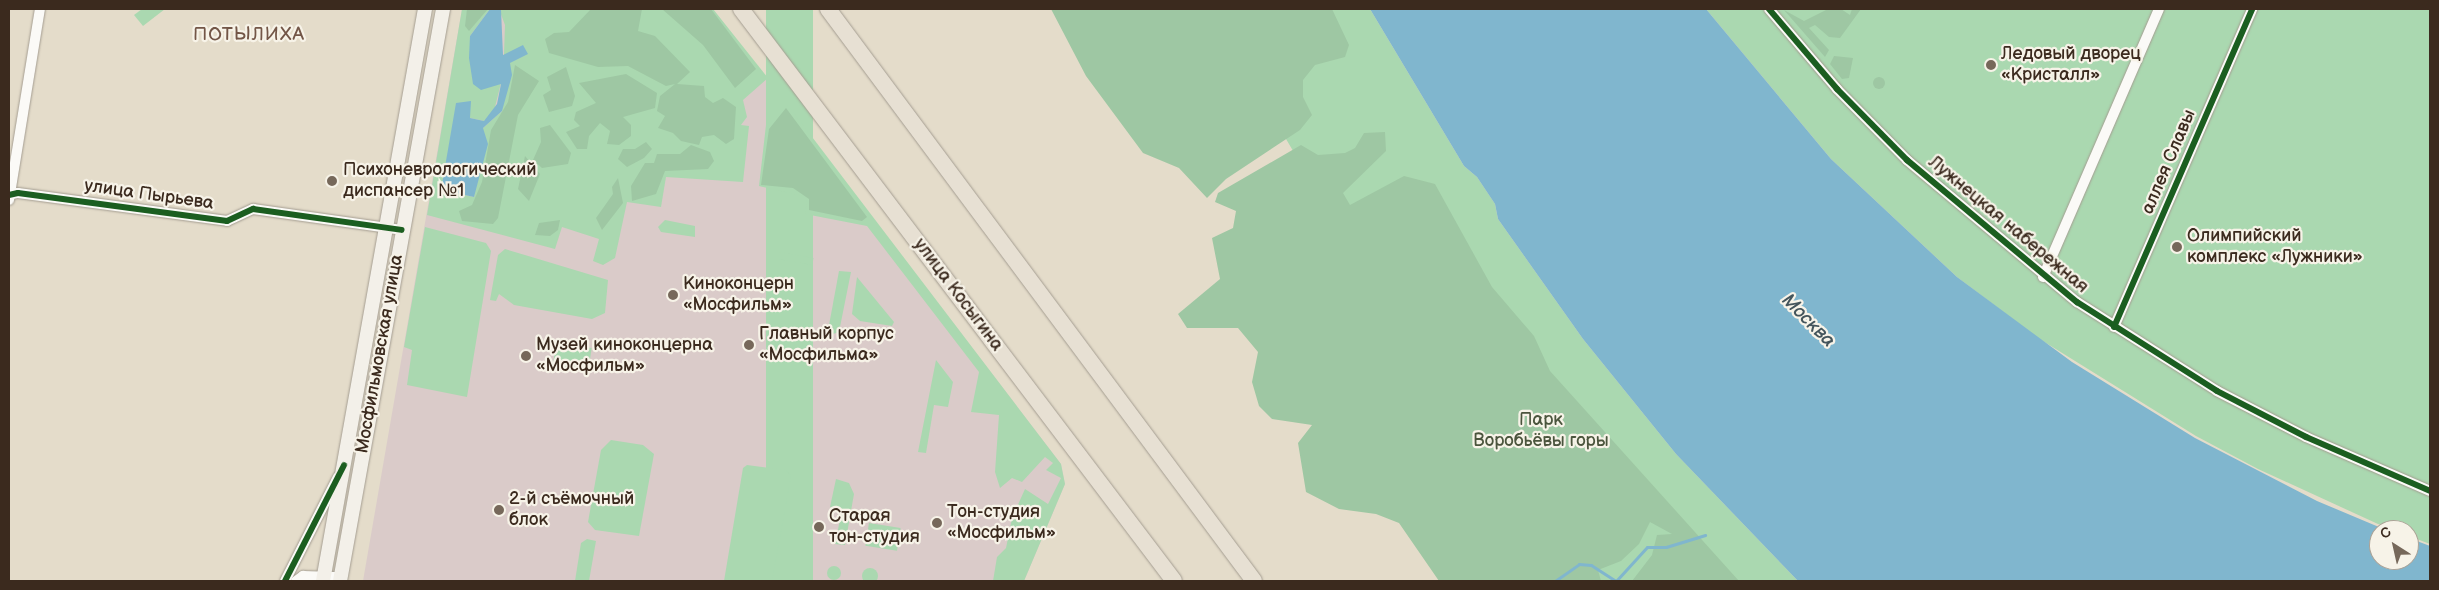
<!DOCTYPE html>
<meta charset="utf-8">
<style>
body{margin:0}
#map{position:relative;width:2439px;height:590px;overflow:hidden;background:#e4dcca;font-family:"Balsamiq Sans",sans-serif}
div>[style]{position:absolute}
[style*='--x']{left:calc(var(--x)*1px);top:calc(var(--y)*1px);width:calc(var(--w)*1px);rotate:calc(var(--a)*1deg)}
.industrial>*{inset:0;background:#dacbc9}
.green>*{inset:0;background:#aad8b0;transform-origin:0 0}
.round{border-radius:50%}
.forest>*{inset:0;background:#9ec7a3}
.water>*{inset:0;background:#80b6ce}
.stream>*{height:3px;margin:-1.5px;padding:0 1.5px;transform-origin:1.5px;border-radius:1.5px;background:#80b6ce}
.roads{filter:drop-shadow(0 0 1px #a49d91) drop-shadow(0 0 1px #a49d91)}
.street>*{height:10px;margin:-5px;padding:0 5px;transform-origin:5px;border-radius:5px;background:#fbfaf7}
.secondary>*{height:14px;margin:-7px;padding:0 7px;transform-origin:7px;border-radius:7px;background:#f3f0e9}
.primary>*{height:16px;margin:-8px;padding:0 8px;transform-origin:8px;border-radius:8px;background:#e7e0d3}
.cycleway>*{height:6px;margin:-3px;padding:0 3px;transform-origin:3px;border-radius:3px;background:#1b5e20}
.dots>*{width:14px;height:14px;translate:-50% -50%;box-sizing:border-box;border:2px solid #f7f3e8;border-radius:50%}
span{translate:-50% -50%;white-space:nowrap;text-align:center;line-height:1.15;-webkit-text-stroke:4.5px #f7f3e8;paint-order:stroke}
.poi-label{font-size:18px;color:#3b2a1e}
.left{translate:0 -50%;text-align:left}
.street-label{font-size:18px;color:#3b2a1e}
.park-label{font-size:18px;color:#4b553d}
.neighbourhood-label{font-size:19px;color:#735647;letter-spacing:1px}
.water-label{font-size:19px;color:#44555c;font-style:italic}
.frame{position:absolute;inset:0;border:10px solid #3b2a1e;pointer-events:none}
.north{position:absolute;left:2369px;top:520px;width:50px;height:50px;box-sizing:border-box;background:#f7f3e8;border:1px solid #aca397;border-radius:50%;rotate:325deg;font-size:14px;font-weight:700;line-height:20px;text-align:center;color:#3b2a1e}
.north::after{content:'';display:block;margin:auto;width:18px;height:22px;background:#76685a;clip-path:polygon(50% 0,100% 100%,50% 72%,0 100%)}
</style>
<div id="map">
<div class="industrial">
<div style="clip-path:polygon(462px 9px,713px 9px,1061px 464px,1065px 484px,1024px 581px,363px 581px)"></div>
</div>
<div class="green">
<div style="clip-path:polygon(142px 9px,165px 9px,143px 26px,134px 15px)"></div>
<div style="clip-path:polygon(462px 9px,490px 9px,470px 36px,501px 83px,493px 115px,484px 121px,470px 118px,441px 190px,474px 197px,483px 128px,502px 111px,505px 25px,499px 9px,713px 9px,768px 78px,743px 100px,747px 117px,741px 125px,749px 126px,743px 182px,666px 177px,661px 207px,627px 202px,615px 258px,603px 265px,593px 261px,599px 239px,562px 227px,555px 249px,427px 215px)"></div>
<div style="left:766px;top:9px;width:47px;height:714px"></div>
<div style="clip-path:polygon(1209px 9px,1370px 9px,1464px 166px,1477px 177px,1495px 204px,1498px 219px,1583px 339px,1676px 454px,1798px 581px,1443px 581px,1321px 198px)"></div>
<div style="clip-path:polygon(1706px 9px,2430px 9px,2430px 544px,2409px 536px,2409px 530px,2378px 524px,2258px 469px,2196px 436px,2038px 338px,1957px 277px,1831px 159px)"></div>
<div style="clip-path:polygon(787px 104px,1061px 464px,1065px 484px,1024px 581px,993px 581px,997px 557px,1006px 548px,1012px 518px,1025px 489px,1048px 504px,1061px 478px,1046px 470px,1053px 463px,1045px 457px,1022px 482px,1012px 478px,1000px 488px,995px 472px,999px 415px,971px 412px,979px 372px,867px 226px,805px 214px,807px 200px,803px 196px,759px 186px,766px 125px)"></div>
<div style="clip-path:polygon(665px 220px,695px 226px,695px 237px,661px 232px,658px 227px)"></div>
<div style="clip-path:polygon(425px 227px,486px 243px,491px 251px,467px 397px,407px 385px,412px 350px,404px 347px)"></div>
<div style="clip-path:polygon(505px 249px,608px 280px,605px 313px,592px 319px,514px 305px,499px 294px,496px 301px,490px 300px,498px 255px)"></div>
<div style="left:779px;top:252px;width:35px;height:7px;rotate:10deg"></div>
<div style="clip-path:polygon(839px 271px,851px 272px,839px 332px,827px 336px)"></div>
<div style="clip-path:polygon(857px 277px,894px 322px,892px 326px,860px 321px,852px 314px)"></div>
<div style="left:556px;top:343px;width:36px;height:24px;rotate:8deg"></div>
<div style="clip-path:polygon(936px 360px,953px 382px,948px 407px,934px 405px,926px 453px,918px 452px)"></div>
<div style="clip-path:polygon(611px 440px,643px 445px,654px 454px,639px 536px,595px 530px,588px 522px,601px 450px)"></div>
<div style="clip-path:polygon(747px 465px,786px 470px,791px 476px,772px 581px,724px 581px,743px 468px)"></div>
<div style="clip-path:polygon(836px 479px,849px 483px,854px 494px,845px 545px,835px 544px,842px 510px,830px 507px)"></div>
<div style="left:869px;top:523px;width:32px;height:23px;rotate:9deg"></div>
<div style="clip-path:polygon(587px 539px,596px 541px,589px 581px,575px 581px,581px 543px)"></div>
<div class="round" style="left:827px;top:566px;width:14px;height:14px"></div>
<div class="round" style="left:862px;top:568px;width:16px;height:16px"></div>
</div>
<div class="forest">
<div style="clip-path:polygon(467px 9px,488px 9px,469px 31px,465px 26px)"></div>
<div style="clip-path:polygon(591px 9px,642px 9px,638px 31px,655px 36px,690px 72px,677px 84px,704px 86px,705px 97px,713px 103px,723px 98px,736px 107px,734px 139px,726px 144px,714px 135px,702px 137px,699px 145px,681px 141px,673px 133px,658px 128px,665px 116px,657px 111px,660px 96px,675px 84px,666px 86px,628px 66px,598px 67px,549px 53px,545px 39px,554px 33px,569px 32px)"></div>
<div style="clip-path:polygon(662px 9px,711px 9px,756px 69px,735px 88px,703px 45px)"></div>
<div style="clip-path:polygon(1051px 9px,1332px 9px,1349px 45px,1345px 57px,1315px 65px,1303px 80px,1303px 97px,1312px 115px,1300px 130px,1226px 179px,1207px 198px,1179px 168px,1143px 153px,1086px 76px)"></div>
<div style="clip-path:polygon(1828px 9px,1841px 9px,1850px 15px,1852px 9px,1861px 9px,1840px 38px,1829px 37px,1815px 25px,1809px 28px,1829px 50px,1825px 57px,1784px 10px,1804px 21px)"></div>
<div style="clip-path:polygon(1834px 56px,1853px 58px,1849px 78px,1842px 79px,1830px 64px)"></div>
<div style="clip-path:polygon(515px 65px,539px 81px,518px 115px,498px 218px,493px 224px,462px 221px,459px 211px,472px 205px,482px 182px,491px 130px,508px 102px)"></div>
<div style="clip-path:polygon(566px 67px,575px 96px,572px 106px,549px 112px,543px 95px,551px 90px,547px 77px)"></div>
<div style="clip-path:polygon(626px 74px,657px 93px,655px 108px,623px 117px,631px 125px,631px 136px,619px 145px,607px 144px,610px 131px,600px 123px,589px 136px,587px 149px,577px 149px,566px 132px,580px 126px,574px 120px,576px 112px,596px 103px,579px 83px)"></div>
<div class="round" style="left:1873px;top:77px;width:12px;height:12px"></div>
<div style="clip-path:polygon(786px 108px,867px 217px,862px 221px,809px 210px,809px 199px,793px 188px,761px 185px,769px 129px)"></div>
<div style="clip-path:polygon(550px 125px,571px 153px,568px 164px,542px 168px,533px 160px,541px 142px,540px 128px)"></div>
<div style="clip-path:polygon(1385px 132px,1386px 151px,1343px 193px,1350px 205px,1404px 176px,1435px 184px,1492px 287px,1534px 336px,1550px 371px,1739px 581px,1632px 581px,1652px 555px,1657px 535px,1672px 534px,1650px 522px,1639px 544px,1621px 561px,1598px 570px,1601px 581px,1439px 581px,1399px 523px,1376px 514px,1339px 509px,1306px 492px,1298px 443px,1312px 425px,1272px 419px,1259px 406px,1252px 382px,1258px 352px,1238px 328px,1187px 328px,1178px 314px,1220px 279px,1212px 238px,1233px 228px,1236px 211px,1215px 202px,1218px 193px,1301px 145px,1318px 155px,1345px 153px,1355px 148px,1364px 133px)"></div>
<div style="clip-path:polygon(646px 142px,652px 149px,644px 158px,627px 167px,618px 159px,623px 149px,635px 149px)"></div>
<div style="clip-path:polygon(691px 145px,710px 152px,714px 161px,708px 169px,665px 171px,656px 194px,632px 201px,631px 186px,645px 163px,654px 163px,657px 154px,680px 154px)"></div>
<div style="clip-path:polygon(525px 156px,540px 174px,529px 201px,518px 189px)"></div>
<div style="clip-path:polygon(618px 178px,623px 203px,602px 230px,596px 218px,613px 194px,612px 187px)"></div>
<div style="clip-path:polygon(560px 220px,558px 230px,550px 236px,535px 235px,539px 223px)"></div>
</div>
<div class="water">
<div style="clip-path:polygon(490px 9px,501px 10px,503px 55px,523px 45px,528px 54px,510px 63px,512px 75px,502px 111px,483px 128px,488px 144px,474px 197px,441px 190px,456px 103px,471px 101px,470px 118px,484px 121px,497px 104px,501px 84px,481px 90px,473px 84px,469px 58px,470px 36px)"></div>
<div style="clip-path:polygon(1370px 9px,1706px 9px,1831px 159px,1957px 277px,2072px 362px,2195px 438px,2317px 501px,2386px 530px,2379px 530px,2379px 560px,2409px 560px,2409px 538px,2430px 546px,2430px 581px,1798px 581px,1676px 454px,1583px 339px,1498px 219px,1495px 204px,1477px 177px,1464px 166px)"></div>
</div>
<div class="stream">
<div style="--x:1555;--y:581;--w:29;--a:-35"></div>
<div style="--x:1579;--y:564;--w:12;--a:5"></div>
<div style="--x:1591;--y:565;--w:30;--a:33"></div>
<div style="--x:1616;--y:581;--w:46;--a:-47.6"></div>
<div style="--x:1647;--y:547;--w:19;--a:0"></div>
<div style="--x:1666;--y:547;--w:41;--a:-17.1"></div>
</div>
<div class="roads">
<div class="street">
<div style="--x:1769;--y:9;--w:105;--a:49.6"></div>
<div style="--x:1837;--y:89;--w:100;--a:45.4"></div>
<div style="--x:1907;--y:160;--w:222;--a:39.9"></div>
<div style="--x:2077;--y:302;--w:166;--a:32.4"></div>
<div style="--x:2217;--y:391;--w:100;--a:27.3"></div>
<div style="--x:2306;--y:437;--w:135;--a:23.5"></div>
<div style="--x:9;--y:195;--w:9;--a:-13"></div>
<div style="--x:18;--y:193;--w:211;--a:7.6"></div>
<div style="--x:227;--y:221;--w:29;--a:-25"></div>
<div style="--x:253;--y:209;--w:150;--a:8"></div>
<div style="--x:9;--y:200;--w:193;--a:-80.8"></div>
<div style="--x:2043;--y:277;--w:292;--a:-66.6"></div>
<div style="--x:2114;--y:327;--w:347;--a:-66.5"></div>
<div style="--x:285;--y:581;--w:117;--a:-63"></div>
<div style="--x:296;--y:581;--w:9;--a:-36"></div>
<div style="--x:303;--y:576;--w:38;--a:2"></div>
</div>
<div class="secondary">
<div style="--x:323;--y:581;--w:581;--a:-79.89"></div>
<div style="--x:340;--y:581;--w:581;--a:-79.79"></div>
</div>
<div class="primary">
<div style="--x:741;--y:9;--w:717;--a:52.87"></div>
<div style="--x:828;--y:9;--w:713;--a:53.32"></div>
</div>
</div>
<div class="cycleway">
<div style="--x:1769;--y:9;--w:105;--a:49.6"></div>
<div style="--x:1837;--y:89;--w:100;--a:45.4"></div>
<div style="--x:1907;--y:160;--w:222;--a:39.9"></div>
<div style="--x:2077;--y:302;--w:166;--a:32.4"></div>
<div style="--x:2217;--y:391;--w:100;--a:27.3"></div>
<div style="--x:2306;--y:437;--w:135;--a:23.5"></div>
<div style="--x:9;--y:195;--w:9;--a:-13"></div>
<div style="--x:18;--y:193;--w:211;--a:7.6"></div>
<div style="--x:227;--y:221;--w:29;--a:-25"></div>
<div style="--x:253;--y:209;--w:150;--a:8"></div>
<div style="--x:2114;--y:327;--w:347;--a:-66.5"></div>
<div style="--x:285;--y:581;--w:130;--a:-63"></div>
</div>
<div class="dots">
<div style="left:1991px;top:65px;background:#76685a"></div>
<div style="left:332px;top:181px;background:#76685a"></div>
<div style="left:2177px;top:247px;background:#76685a"></div>
<div style="left:673px;top:295px;background:#76685a"></div>
<div style="left:749px;top:345px;background:#76685a"></div>
<div style="left:526px;top:356px;background:#76685a"></div>
<div style="left:499px;top:510px;background:#76685a"></div>
<div style="left:937px;top:523px;background:#76685a"></div>
<div style="left:819px;top:527px;background:#76685a"></div>
</div>
<div class="poi-label">
<span class="left" style="left:2001px;top:65px">Ледовый дворец<br>«Кристалл»</span>
<span class="left" style="left:343px;top:181px">Психоневрологический<br>диспансер №1</span>
<span class="left" style="left:2187px;top:247px">Олимпийский<br>комплекс «Лужники»</span>
<span class="left" style="left:683px;top:295px">Киноконцерн<br>«Мосфильм»</span>
<span class="left" style="left:759px;top:345px">Главный корпус<br>«Мосфильма»</span>
<span class="left" style="left:536px;top:356px">Музей киноконцерна<br>«Мосфильм»</span>
<span class="left" style="left:509px;top:510px">2-й съёмочный<br>блок</span>
<span class="left" style="left:947px;top:523px">Тон-студия<br>«Мосфильм»</span>
<span class="left" style="left:829px;top:527px">Старая<br>тон-студия</span>
</div>
<div class="street-label">
<span style="left:2169px;top:162px;rotate:-67deg">аллея Славы</span>
<span style="left:149px;top:195px;rotate:8deg">улица Пырьева</span>
<span style="left:2008px;top:225px;rotate:40deg">Лужнецкая набережная</span>
<span style="left:958px;top:295px;rotate:53deg">улица Косыгина</span>
<span style="left:380px;top:354px;rotate:-80deg">Мосфильмовская улица</span>
</div>
<div class="park-label">
<span style="left:1541px;top:431px">Парк<br>Воробьёвы горы</span>
</div>
<div class="neighbourhood-label">
<span style="left:249px;top:35px">ПОТЫЛИХА</span>
</div>
<div class="water-label">
<span style="left:1808px;top:321px;rotate:45deg">Москва</span>
</div>
<div class="frame"></div>
<div class="north">С</div>
</div>
